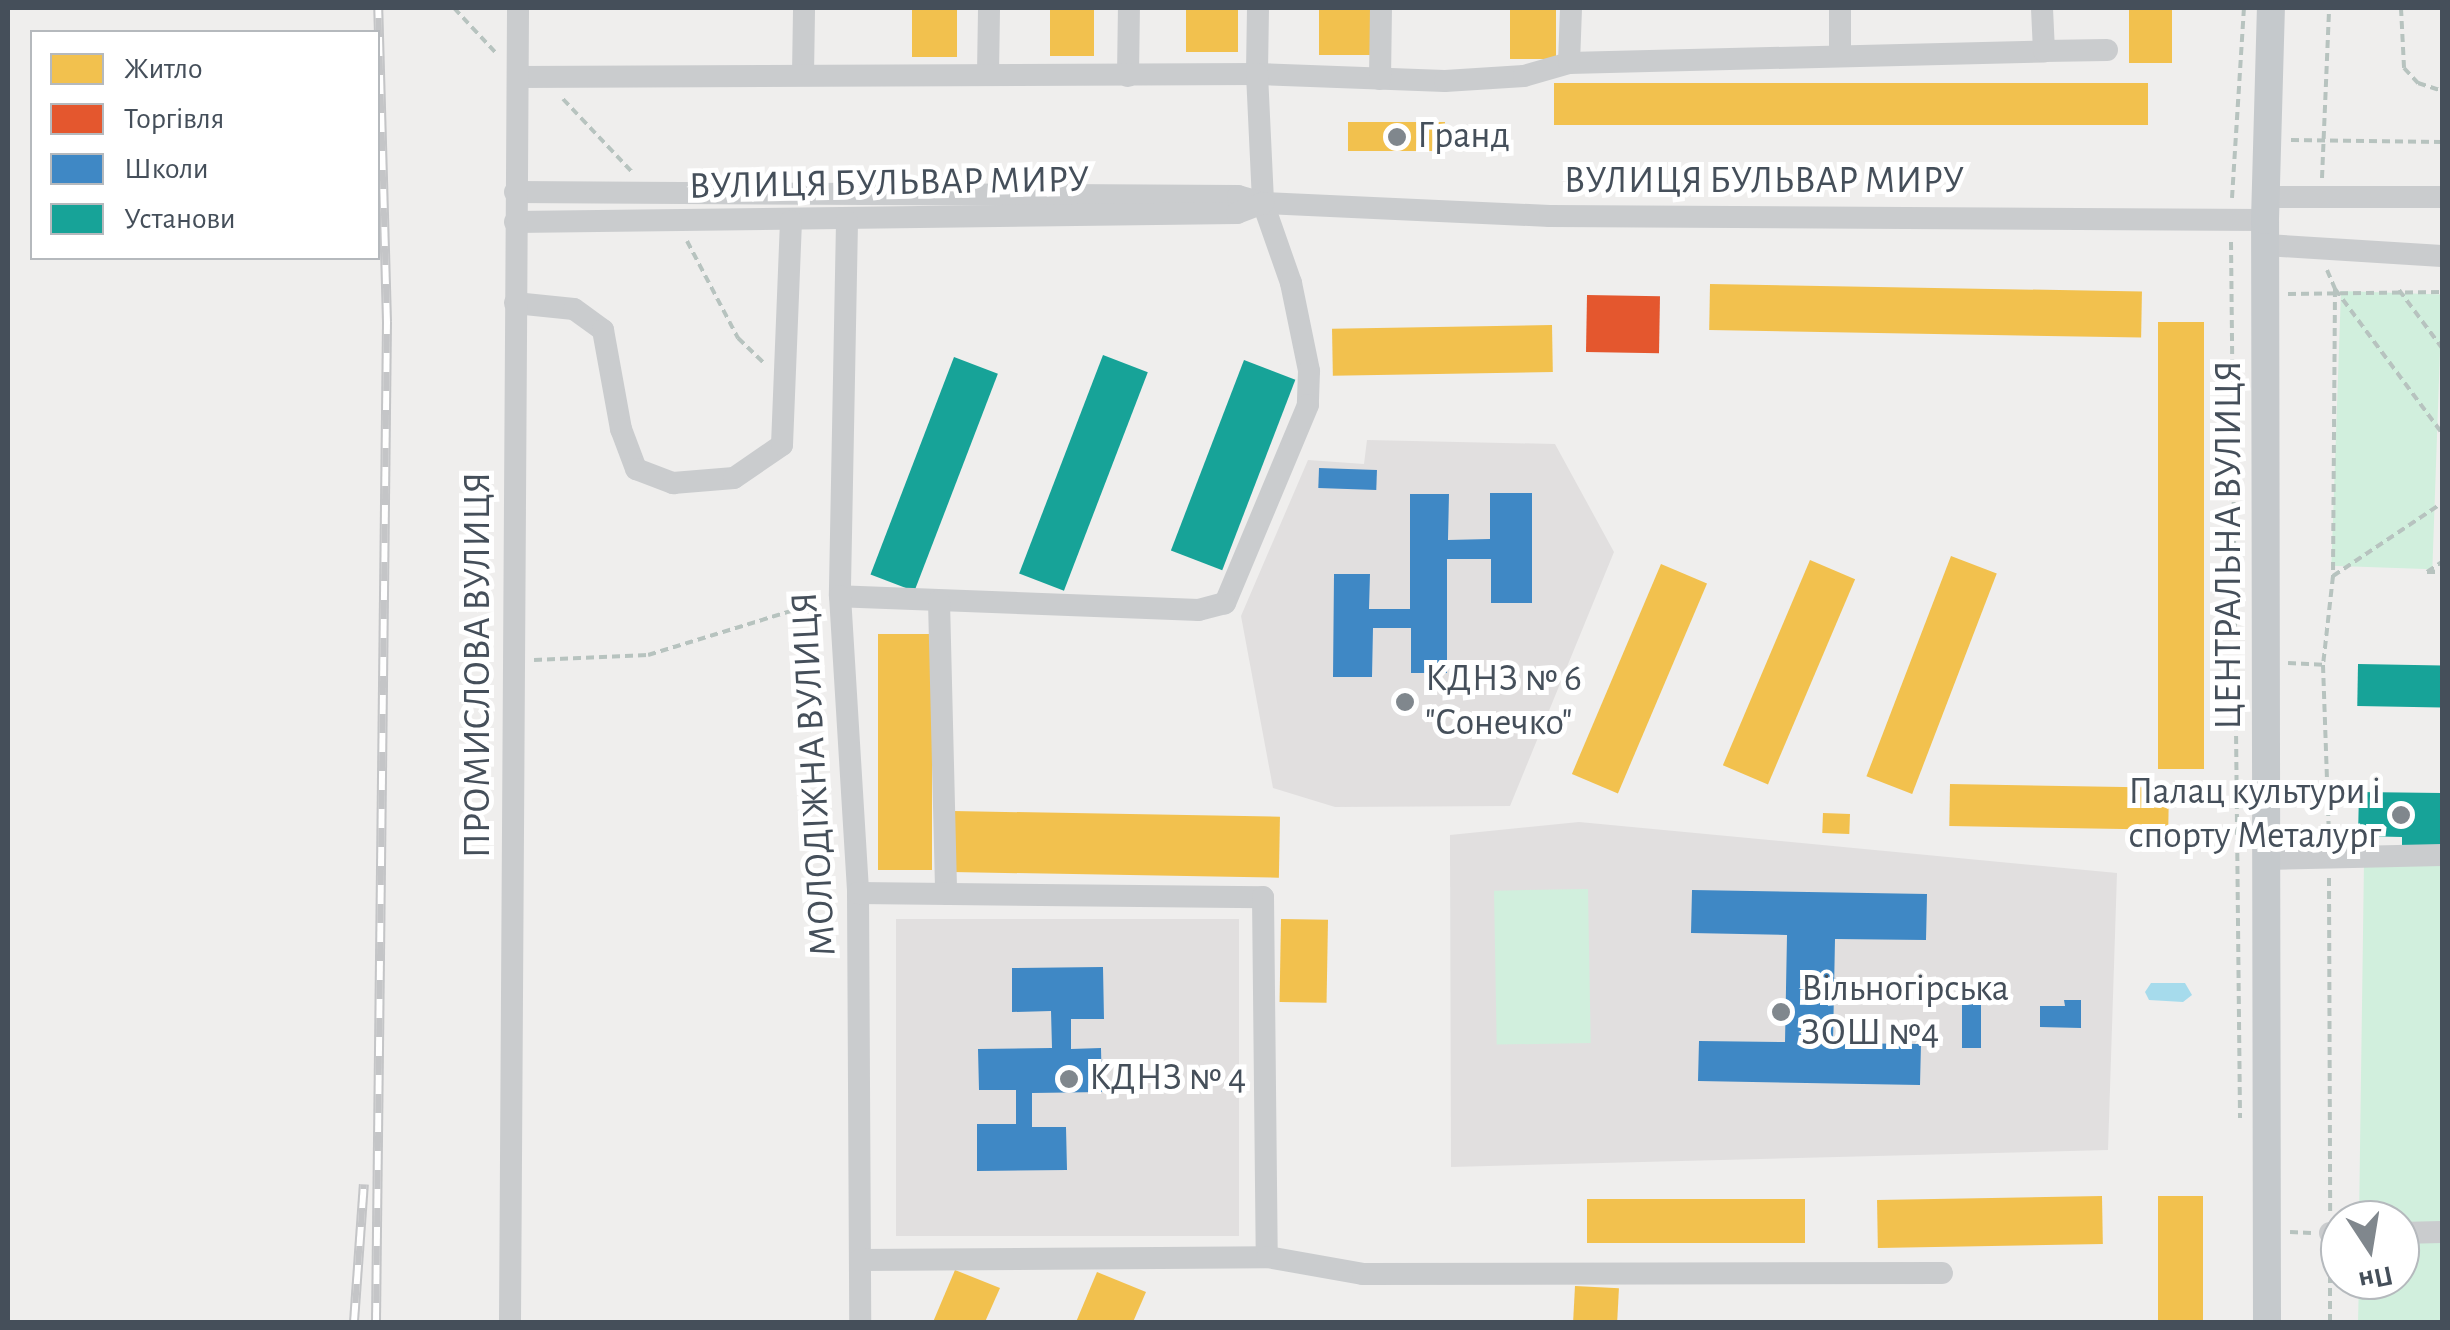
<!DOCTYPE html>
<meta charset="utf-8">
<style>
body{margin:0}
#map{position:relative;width:2450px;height:1330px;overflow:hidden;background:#efeeed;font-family:"Alegreya Sans",sans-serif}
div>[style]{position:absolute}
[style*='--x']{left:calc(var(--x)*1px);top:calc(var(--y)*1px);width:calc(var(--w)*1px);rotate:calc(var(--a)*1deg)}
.education>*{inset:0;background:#e1dfdf;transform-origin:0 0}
.green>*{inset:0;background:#d1efdd;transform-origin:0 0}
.water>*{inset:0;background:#a6dbec}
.homes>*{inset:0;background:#f2c14e;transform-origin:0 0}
.shops>*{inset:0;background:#e4572e;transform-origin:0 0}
.schools>*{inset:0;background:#3f88c5;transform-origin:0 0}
.public>*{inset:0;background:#17a398;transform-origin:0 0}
.path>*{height:4px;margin-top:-2px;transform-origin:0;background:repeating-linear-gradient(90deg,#b7c3bf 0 8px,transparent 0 13px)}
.minor>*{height:22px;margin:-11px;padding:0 11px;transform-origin:11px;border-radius:11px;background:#caccce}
.major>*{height:28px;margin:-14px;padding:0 14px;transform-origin:14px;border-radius:14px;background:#c5c9cc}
.rail>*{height:10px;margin-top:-5px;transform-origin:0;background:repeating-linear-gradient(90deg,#fff 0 19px,#c4c5c7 0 38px);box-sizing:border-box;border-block:2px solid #c4c5c7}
.dots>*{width:28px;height:28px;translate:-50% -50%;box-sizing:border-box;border:5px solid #fff;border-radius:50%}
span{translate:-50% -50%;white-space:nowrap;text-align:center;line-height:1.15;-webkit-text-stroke:10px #fff;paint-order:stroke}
.poi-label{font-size:38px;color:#454f5a}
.left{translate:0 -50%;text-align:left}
.right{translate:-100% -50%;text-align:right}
.street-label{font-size:38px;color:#454f5a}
.frame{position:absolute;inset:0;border:10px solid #454f5a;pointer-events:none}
.legend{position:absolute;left:30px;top:30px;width:350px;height:230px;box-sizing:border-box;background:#fff;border:2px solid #b5b9bd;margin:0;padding:12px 18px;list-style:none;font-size:30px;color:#454f5a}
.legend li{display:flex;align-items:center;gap:20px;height:50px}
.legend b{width:50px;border:2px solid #b5b9bd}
.north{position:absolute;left:2320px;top:1200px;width:100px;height:100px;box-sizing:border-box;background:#fff;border:2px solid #b5b9bd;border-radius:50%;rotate:168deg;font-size:28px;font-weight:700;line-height:40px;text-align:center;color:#454f5a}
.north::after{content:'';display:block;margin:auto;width:35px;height:45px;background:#80878d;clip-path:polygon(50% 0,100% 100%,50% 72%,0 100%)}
</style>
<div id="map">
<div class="education">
<div style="clip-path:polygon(1367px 440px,1555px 444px,1614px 552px,1510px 806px,1335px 807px,1273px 788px,1241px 616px,1308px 460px,1364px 464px)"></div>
<div style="clip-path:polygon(1579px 822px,2117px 873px,2108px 1150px,1451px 1167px,1450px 835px)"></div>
<div style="left:1239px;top:919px;width:317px;height:343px;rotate:90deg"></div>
</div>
<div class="green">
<div style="left:2341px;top:291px;width:101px;height:275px;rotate:2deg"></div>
<div style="clip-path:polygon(2364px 861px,2442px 862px,2442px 1322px,2358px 1322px,2359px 1280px,2400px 1280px,2400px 1220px,2359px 1220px)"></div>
<div style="left:1588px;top:889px;width:154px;height:94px;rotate:89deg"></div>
</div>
<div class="water">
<div style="clip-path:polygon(2151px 983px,2185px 983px,2192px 995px,2183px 1002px,2149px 1000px,2145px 992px)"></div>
</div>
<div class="homes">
<div style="left:912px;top:8px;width:45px;height:49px"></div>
<div style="left:1050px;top:8px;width:44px;height:48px"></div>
<div style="left:1186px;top:8px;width:52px;height:44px"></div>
<div style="left:1319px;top:8px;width:54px;height:47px"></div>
<div style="left:1510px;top:8px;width:46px;height:51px"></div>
<div style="left:2129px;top:8px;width:43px;height:55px"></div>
<div style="left:1554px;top:83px;width:594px;height:42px"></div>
<div style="left:1445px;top:122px;width:29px;height:97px;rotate:90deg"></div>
<div style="left:1710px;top:284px;width:432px;height:46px;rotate:1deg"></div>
<div style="left:2158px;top:322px;width:46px;height:447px"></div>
<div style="left:1552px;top:325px;width:47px;height:220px;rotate:89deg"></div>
<div style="left:1951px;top:556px;width:49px;height:236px;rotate:21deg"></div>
<div style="left:1810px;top:560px;width:49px;height:223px;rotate:23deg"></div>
<div style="left:1661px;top:564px;width:50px;height:228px;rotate:23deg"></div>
<div style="left:932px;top:634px;width:236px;height:54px;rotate:90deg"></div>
<div style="left:1950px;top:784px;width:219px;height:42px;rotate:1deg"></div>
<div style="left:953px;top:811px;width:327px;height:61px;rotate:1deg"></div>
<div style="left:1823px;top:813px;width:27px;height:20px;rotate:2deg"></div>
<div style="left:1281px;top:919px;width:47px;height:83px;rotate:1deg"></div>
<div style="left:2102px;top:1196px;width:48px;height:225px;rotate:89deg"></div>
<div style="left:2158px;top:1196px;width:45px;height:126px"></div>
<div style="left:1587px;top:1199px;width:218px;height:44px"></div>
<div style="clip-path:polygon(955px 1270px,1000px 1288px,985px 1322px,933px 1322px)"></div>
<div style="clip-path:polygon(1097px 1272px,1146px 1292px,1133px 1322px,1076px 1322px)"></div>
<div style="left:1575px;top:1286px;width:44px;height:36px;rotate:3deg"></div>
</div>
<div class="shops">
<div style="left:1587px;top:295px;width:73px;height:57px;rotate:1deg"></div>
</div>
<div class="schools">
<div style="left:1319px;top:468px;width:58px;height:20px;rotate:2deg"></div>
<div style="clip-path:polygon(1490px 493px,1532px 493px,1532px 603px,1491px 603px,1491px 559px,1447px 559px,1447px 673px,1411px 673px,1411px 628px,1373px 628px,1372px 677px,1333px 677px,1334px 574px,1370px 574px,1369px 609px,1410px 609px,1410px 494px,1449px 494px,1448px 540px,1490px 539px)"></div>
<div style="clip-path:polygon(1692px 890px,1927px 894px,1926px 940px,1835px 939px,1833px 1043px,1921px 1044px,1920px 1085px,1698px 1081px,1699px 1041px,1785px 1042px,1787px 935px,1691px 933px)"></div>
<div style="clip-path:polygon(1103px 967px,1104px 1019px,1071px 1019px,1071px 1049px,1101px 1048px,1102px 1092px,1032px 1093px,1032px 1127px,1066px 1127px,1067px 1170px,977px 1171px,977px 1124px,1016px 1124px,1016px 1090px,979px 1090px,978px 1049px,1052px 1048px,1051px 1011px,1012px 1012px,1012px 968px)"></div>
<div style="left:1962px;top:993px;width:19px;height:55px"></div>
<div style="clip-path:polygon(2064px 1000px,2081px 1000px,2081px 1028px,2040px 1027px,2040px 1006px,2065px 1006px)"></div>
</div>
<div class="public">
<div style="left:1103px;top:355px;width:48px;height:234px;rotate:21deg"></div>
<div style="left:954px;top:357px;width:47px;height:233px;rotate:21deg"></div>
<div style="left:1244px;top:360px;width:55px;height:204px;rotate:21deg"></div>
<div style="left:2358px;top:664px;width:84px;height:42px;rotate:1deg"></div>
<div style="clip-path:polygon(2359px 792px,2442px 793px,2442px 847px,2402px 847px,2402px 837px,2358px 836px)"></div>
</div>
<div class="path">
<div style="--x:454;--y:8;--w:60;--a:47"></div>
<div style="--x:2401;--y:8;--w:60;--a:87.1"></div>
<div style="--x:2404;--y:68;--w:21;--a:47"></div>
<div style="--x:2418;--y:83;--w:25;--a:18"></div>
<div style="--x:563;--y:99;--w:100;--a:46.6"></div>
<div style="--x:2291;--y:140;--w:151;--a:0.8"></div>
<div style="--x:2322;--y:178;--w:170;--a:-87.6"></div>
<div style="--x:2232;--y:198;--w:190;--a:-86.4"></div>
<div style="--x:687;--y:241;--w:110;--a:62.3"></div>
<div style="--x:738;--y:338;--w:36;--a:44"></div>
<div style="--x:2231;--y:242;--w:876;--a:89.41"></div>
<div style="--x:2327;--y:270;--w:21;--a:67"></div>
<div style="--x:2335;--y:289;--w:287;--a:90.4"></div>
<div style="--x:2333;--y:576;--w:90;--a:96.4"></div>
<div style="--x:2323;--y:665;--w:173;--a:88"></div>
<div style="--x:2335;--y:289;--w:179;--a:53.4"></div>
<div style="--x:2399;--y:290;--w:72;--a:53.4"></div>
<div style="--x:2288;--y:294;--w:154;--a:-0.7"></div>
<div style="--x:2427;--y:572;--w:18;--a:-34"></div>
<div style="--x:2427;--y:572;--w:15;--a:0"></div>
<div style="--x:2333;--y:576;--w:131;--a:-33.8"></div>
<div style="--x:534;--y:660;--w:114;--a:-2.5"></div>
<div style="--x:648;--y:655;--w:177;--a:-17.1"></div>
<div style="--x:2288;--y:663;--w:35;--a:3"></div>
<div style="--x:2329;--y:878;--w:335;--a:89.8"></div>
<div style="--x:2290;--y:1232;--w:21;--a:3"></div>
<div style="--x:2330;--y:1322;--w:69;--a:-90"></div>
</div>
<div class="minor">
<div style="--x:1258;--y:8;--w:66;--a:90.9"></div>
<div style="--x:1257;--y:74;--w:188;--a:2.1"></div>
<div style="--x:1445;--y:81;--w:79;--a:-3.6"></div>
<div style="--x:1524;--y:76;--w:47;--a:-16.1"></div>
<div style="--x:1569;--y:63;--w:475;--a:-1.4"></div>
<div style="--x:2044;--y:51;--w:43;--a:-92.7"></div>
<div style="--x:1840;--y:8;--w:44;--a:90"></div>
<div style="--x:2044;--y:51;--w:63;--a:-0.9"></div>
<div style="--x:1569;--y:63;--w:55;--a:-87.9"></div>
<div style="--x:988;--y:74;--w:66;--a:-89.1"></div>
<div style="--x:803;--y:75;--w:67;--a:-89.1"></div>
<div style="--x:1128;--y:76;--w:68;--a:-89.2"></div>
<div style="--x:518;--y:77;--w:739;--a:-0.23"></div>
<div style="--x:1257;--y:74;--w:129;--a:87.3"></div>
<div style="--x:1263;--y:203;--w:85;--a:70.7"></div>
<div style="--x:1291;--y:283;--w:90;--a:78.4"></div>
<div style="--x:1309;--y:371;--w:34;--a:92"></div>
<div style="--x:1308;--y:405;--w:215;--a:112.7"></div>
<div style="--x:1225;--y:603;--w:27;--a:165"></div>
<div style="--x:1199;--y:610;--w:359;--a:-177.8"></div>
<div style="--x:1380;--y:79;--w:71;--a:-89.2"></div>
<div style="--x:515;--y:192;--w:723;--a:0.32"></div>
<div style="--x:1238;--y:196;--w:26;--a:16"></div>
<div style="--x:1263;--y:203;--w:287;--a:2.6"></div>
<div style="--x:1550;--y:216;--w:715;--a:0.32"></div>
<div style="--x:2269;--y:197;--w:173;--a:0"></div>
<div style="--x:515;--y:222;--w:722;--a:-0.71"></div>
<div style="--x:1237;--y:213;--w:28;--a:-21"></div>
<div style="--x:847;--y:222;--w:374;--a:91.1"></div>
<div style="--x:840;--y:596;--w:298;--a:86.5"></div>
<div style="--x:858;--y:893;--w:429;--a:89.7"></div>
<div style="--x:2266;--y:245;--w:176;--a:3.6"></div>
<div style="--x:515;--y:303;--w:59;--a:5.8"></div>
<div style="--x:574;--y:309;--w:36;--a:36"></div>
<div style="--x:603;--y:330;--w:101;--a:79.7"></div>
<div style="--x:621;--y:429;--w:43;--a:69.4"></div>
<div style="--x:636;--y:469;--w:40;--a:21"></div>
<div style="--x:673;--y:483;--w:61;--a:-4.7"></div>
<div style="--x:734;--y:478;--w:58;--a:-34.5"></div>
<div style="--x:782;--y:445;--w:224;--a:-87.7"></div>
<div style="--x:939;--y:601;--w:293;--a:88.6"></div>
<div style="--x:2266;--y:859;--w:176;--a:-1.3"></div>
<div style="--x:858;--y:893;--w:405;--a:0.6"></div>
<div style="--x:1263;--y:897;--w:360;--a:89.4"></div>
<div style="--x:2330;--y:1233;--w:10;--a:0"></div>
<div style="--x:2400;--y:1233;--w:42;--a:-1.4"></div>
<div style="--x:860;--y:1260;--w:407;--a:-0.4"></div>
<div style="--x:1267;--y:1257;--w:97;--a:10"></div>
<div style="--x:1363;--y:1274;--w:579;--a:-0.1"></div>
<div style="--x:510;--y:1322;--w:1314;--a:-89.65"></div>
</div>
<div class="major">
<div style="--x:2267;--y:1322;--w:1102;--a:-90.1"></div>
<div style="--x:2265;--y:220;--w:212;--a:-88.4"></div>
</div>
<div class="rail">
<div style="--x:354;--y:1322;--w:138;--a:-85.9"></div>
<div style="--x:376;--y:1322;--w:1000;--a:-89.37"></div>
<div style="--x:387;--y:322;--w:314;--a:-91.6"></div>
</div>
<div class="dots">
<div style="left:1397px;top:137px;background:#80878d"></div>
<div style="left:1405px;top:702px;background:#80878d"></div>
<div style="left:2401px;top:815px;background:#80878d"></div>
<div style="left:1781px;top:1012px;background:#80878d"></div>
<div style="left:1069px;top:1079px;background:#80878d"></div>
</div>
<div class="poi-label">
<span class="left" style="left:1417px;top:137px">Гранд</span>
<span class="left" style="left:1425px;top:702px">КДНЗ № 6<br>"Сонечко"</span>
<span class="right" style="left:2381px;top:815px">Палац культури і<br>спорту Металург</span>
<span class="left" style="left:1801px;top:1012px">Вільногірська<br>ЗОШ №4</span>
<span class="left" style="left:1089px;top:1079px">КДНЗ № 4</span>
</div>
<div class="street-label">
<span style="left:1764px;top:182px">ВУЛИЦЯ БУЛЬВАР МИРУ</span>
<span style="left:889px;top:184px;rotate:-1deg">ВУЛИЦЯ БУЛЬВАР МИРУ</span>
<span style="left:2230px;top:545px;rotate:-90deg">ЦЕНТРАЛЬНА ВУЛИЦЯ</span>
<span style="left:479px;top:665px;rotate:-90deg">ПРОМИСЛОВА ВУЛИЦЯ</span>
<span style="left:815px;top:774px;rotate:-93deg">МОЛОДІЖНА ВУЛИЦЯ</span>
</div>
<div class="frame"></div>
<ul class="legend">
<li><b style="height:28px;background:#f2c14e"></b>Житло</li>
<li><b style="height:28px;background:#e4572e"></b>Торгівля</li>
<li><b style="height:28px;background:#3f88c5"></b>Школи</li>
<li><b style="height:28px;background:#17a398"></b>Установи</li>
</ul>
<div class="north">Пн</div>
</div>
